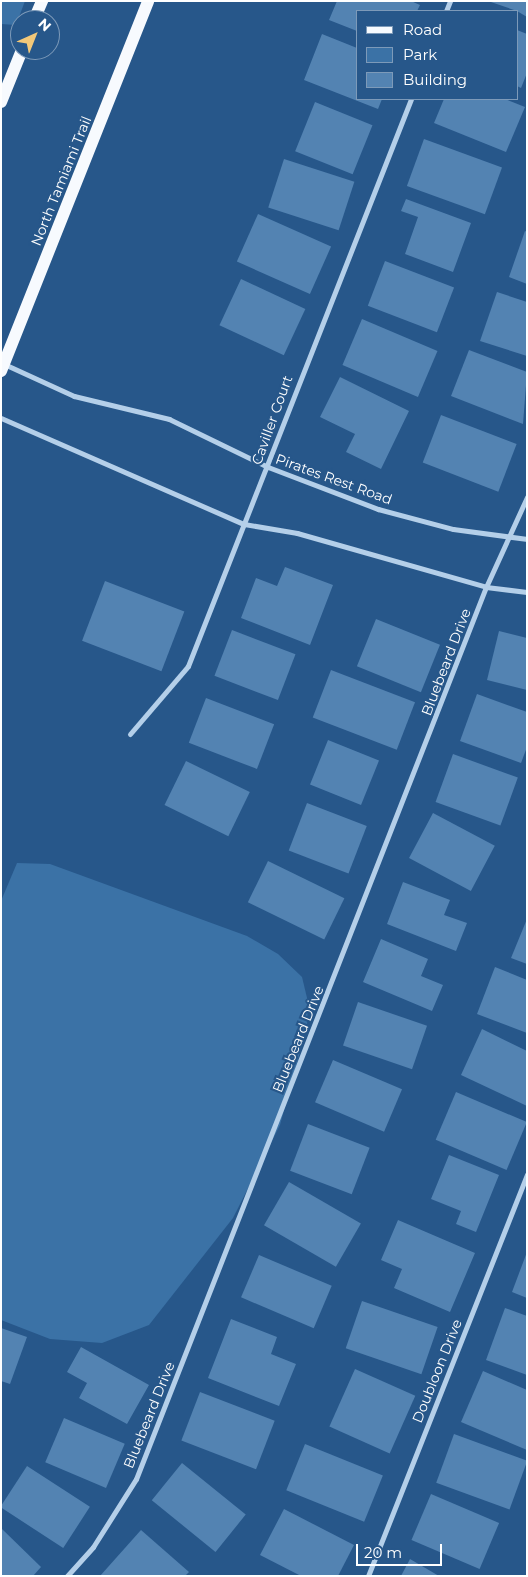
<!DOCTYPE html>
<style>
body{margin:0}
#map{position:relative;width:528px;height:1577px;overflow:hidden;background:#27578a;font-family:Montserrat,sans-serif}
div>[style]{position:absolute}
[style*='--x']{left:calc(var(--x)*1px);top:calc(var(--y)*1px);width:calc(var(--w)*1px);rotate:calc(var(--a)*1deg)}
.green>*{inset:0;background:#3b72a6}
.building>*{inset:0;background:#5383b2;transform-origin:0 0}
.street>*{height:5px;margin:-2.5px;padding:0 2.5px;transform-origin:2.5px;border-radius:2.5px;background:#b4cfe9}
.primary>*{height:12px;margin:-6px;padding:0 6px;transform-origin:6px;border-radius:6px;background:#f7fafe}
span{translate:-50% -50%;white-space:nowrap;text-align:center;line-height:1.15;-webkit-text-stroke:4.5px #27578a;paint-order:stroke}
.street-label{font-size:14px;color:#fff}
.frame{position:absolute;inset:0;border:2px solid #fff;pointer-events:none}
.legend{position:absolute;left:356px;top:10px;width:162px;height:90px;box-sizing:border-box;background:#27578a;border:1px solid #7d9ab9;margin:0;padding:6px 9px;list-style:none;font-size:15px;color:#fff}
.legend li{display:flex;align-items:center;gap:10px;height:25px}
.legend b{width:25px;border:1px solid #7d9ab9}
.north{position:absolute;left:10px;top:10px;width:50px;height:50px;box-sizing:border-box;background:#27578a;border:1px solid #7d9ab9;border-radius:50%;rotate:44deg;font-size:14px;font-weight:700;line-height:20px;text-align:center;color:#fff}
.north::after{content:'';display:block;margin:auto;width:18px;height:22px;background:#f2c879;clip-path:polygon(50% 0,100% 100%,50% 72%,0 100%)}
.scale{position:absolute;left:356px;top:1544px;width:86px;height:22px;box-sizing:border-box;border:2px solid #fff;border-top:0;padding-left:6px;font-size:15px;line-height:18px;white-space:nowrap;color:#fff;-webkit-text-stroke:4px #27578a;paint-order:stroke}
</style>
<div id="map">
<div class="green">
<div style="clip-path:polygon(1px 1px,25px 1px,16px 25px,1px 24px)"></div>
<div style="clip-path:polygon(17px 863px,50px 864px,247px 936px,278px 954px,302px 977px,308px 1002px,307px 1026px,280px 1125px,233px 1218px,149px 1325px,102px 1343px,50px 1339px,1px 1320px,1px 901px)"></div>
</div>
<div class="building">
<div style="clip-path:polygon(337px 1px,411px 1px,420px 5px,417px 11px,357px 11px,357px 31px,329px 20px)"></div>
<div style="clip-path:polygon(488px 1px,527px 1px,527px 17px,517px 11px)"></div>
<div style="clip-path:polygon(517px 30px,527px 34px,527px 73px,521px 88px,517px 86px)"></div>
<div style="clip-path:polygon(322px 34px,357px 48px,357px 99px,382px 99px,378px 109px,304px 80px)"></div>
<div style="clip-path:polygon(444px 99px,505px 99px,525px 107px,506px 152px,434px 123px)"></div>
<div style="left:315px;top:102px;width:62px;height:53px;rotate:22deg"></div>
<div style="left:424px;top:139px;width:83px;height:50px;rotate:20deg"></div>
<div style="left:284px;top:159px;width:74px;height:51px;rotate:18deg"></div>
<div style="clip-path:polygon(406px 199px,471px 223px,453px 272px,405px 254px,418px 217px,401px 211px)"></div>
<div style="left:258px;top:214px;width:80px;height:52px;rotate:24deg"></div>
<div style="clip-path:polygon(525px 231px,527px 232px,527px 284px,509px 277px)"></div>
<div style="left:385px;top:261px;width:74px;height:48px;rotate:21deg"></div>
<div style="left:241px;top:279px;width:71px;height:51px;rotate:25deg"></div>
<div style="clip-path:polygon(497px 292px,527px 302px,527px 356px,480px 341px)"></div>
<div style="left:362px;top:319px;width:82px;height:50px;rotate:23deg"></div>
<div style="clip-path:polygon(469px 350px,527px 372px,523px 424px,451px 396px)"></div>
<div style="clip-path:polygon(340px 377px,409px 411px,381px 469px,346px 452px,355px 434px,320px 417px)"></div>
<div style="left:441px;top:415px;width:81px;height:51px;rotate:21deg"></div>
<div style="clip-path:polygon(285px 567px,333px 585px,310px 645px,241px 618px,256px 578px,277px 586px)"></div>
<div style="left:105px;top:581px;width:85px;height:64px;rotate:21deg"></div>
<div style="left:376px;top:619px;width:69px;height:51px;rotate:22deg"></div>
<div style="left:232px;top:630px;width:68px;height:49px;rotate:21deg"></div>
<div style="clip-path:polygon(499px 631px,527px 638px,527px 690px,487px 680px)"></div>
<div style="left:331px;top:670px;width:90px;height:51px;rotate:21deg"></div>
<div style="clip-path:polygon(477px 694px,527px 712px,527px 747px,521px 763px,460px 741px)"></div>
<div style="left:206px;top:698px;width:73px;height:48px;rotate:21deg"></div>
<div style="left:328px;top:740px;width:55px;height:48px;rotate:22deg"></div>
<div style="left:453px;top:754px;width:69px;height:51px;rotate:20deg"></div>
<div style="left:186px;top:761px;width:71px;height:49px;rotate:26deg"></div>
<div style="left:307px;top:803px;width:64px;height:51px;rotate:21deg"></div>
<div style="left:433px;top:813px;width:70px;height:51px;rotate:28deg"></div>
<div style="left:268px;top:861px;width:85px;height:46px;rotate:26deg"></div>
<div style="clip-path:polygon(403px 882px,450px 900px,444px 915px,467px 923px,456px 951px,387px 924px)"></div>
<div style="clip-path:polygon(527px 919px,527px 964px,511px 958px)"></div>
<div style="clip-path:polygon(381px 939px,428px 959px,421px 976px,443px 985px,432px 1011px,363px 982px)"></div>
<div style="clip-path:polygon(495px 967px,527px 980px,527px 1033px,477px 1014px)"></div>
<div style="left:358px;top:1002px;width:73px;height:46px;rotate:19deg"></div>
<div style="clip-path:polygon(482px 1029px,527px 1051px,527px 1106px,461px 1075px)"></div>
<div style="left:333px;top:1060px;width:75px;height:46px;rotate:23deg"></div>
<div style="left:456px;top:1092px;width:77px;height:52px;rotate:23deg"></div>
<div style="left:308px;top:1124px;width:66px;height:50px;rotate:21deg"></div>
<div style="clip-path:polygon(449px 1155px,499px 1175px,476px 1232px,456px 1224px,461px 1211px,431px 1199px)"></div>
<div style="left:289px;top:1182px;width:83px;height:50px;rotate:30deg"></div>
<div style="clip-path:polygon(398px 1220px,475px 1253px,450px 1312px,394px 1288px,402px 1269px,381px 1260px)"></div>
<div style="clip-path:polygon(527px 1252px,527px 1298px,512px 1292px)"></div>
<div style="left:259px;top:1255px;width:79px;height:46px;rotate:23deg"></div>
<div style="left:362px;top:1301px;width:80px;height:50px;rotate:19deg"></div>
<div style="clip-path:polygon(505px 1308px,527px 1316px,527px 1375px,486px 1360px)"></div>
<div style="clip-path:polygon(231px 1319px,277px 1337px,271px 1354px,296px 1364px,279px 1406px,208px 1378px)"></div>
<div style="clip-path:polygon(1px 1328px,27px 1337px,10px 1384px,1px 1381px)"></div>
<div style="clip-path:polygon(81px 1347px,149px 1385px,127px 1424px,79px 1398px,87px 1383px,67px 1372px)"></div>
<div style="left:355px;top:1369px;width:66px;height:63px;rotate:24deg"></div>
<div style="clip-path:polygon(483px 1371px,527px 1390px,527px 1450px,461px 1422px)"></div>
<div style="left:200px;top:1392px;width:80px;height:52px;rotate:21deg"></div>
<div style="left:64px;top:1418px;width:66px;height:48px;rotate:23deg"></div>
<div style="left:454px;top:1434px;width:78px;height:52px;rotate:20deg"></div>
<div style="left:305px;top:1444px;width:84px;height:50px;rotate:22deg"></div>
<div style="left:182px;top:1463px;width:82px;height:48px;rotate:39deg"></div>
<div style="left:27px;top:1466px;width:75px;height:49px;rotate:33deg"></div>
<div style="left:431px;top:1494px;width:74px;height:50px;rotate:23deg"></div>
<div style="clip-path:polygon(284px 1509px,354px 1545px,338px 1576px,301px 1576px,260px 1555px)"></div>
<div style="clip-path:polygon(1px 1528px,41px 1567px,33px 1576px,1px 1576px)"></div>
<div style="clip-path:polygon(141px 1530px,189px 1572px,185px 1576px,100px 1576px)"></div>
<div style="clip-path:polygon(410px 1559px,439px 1576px,401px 1576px)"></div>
</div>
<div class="street">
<div style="--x:446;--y:11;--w:11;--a:-68"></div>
<div style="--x:4;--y:364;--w:77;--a:24.6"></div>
<div style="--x:74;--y:396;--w:98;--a:13.6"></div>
<div style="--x:169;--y:419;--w:110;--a:25.9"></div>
<div style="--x:268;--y:467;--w:118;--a:20.9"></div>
<div style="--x:378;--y:509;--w:78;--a:14.9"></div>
<div style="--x:453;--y:529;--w:75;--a:7.7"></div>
<div style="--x:1;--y:418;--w:265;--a:23.6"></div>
<div style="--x:244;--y:524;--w:54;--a:9.6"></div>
<div style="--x:297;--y:533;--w:197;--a:15.9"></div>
<div style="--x:486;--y:587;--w:41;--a:7"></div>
<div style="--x:130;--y:734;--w:89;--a:-49.5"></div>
<div style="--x:188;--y:666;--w:609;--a:-68.53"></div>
<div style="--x:67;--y:1576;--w:39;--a:-48"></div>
<div style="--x:93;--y:1547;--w:80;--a:-57.7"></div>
<div style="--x:136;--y:1479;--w:958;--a:-68.58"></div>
<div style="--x:486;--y:587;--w:99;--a:-65.5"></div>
<div style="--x:368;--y:1576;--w:432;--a:-68.4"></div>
</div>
<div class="primary">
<div style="--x:34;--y:20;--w:21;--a:-67"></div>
<div style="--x:1;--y:102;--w:56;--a:-68"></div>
<div style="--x:1;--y:371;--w:398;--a:-68.3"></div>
</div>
<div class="street-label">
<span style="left:61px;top:181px;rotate:-68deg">North Tamiami Trail</span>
<span style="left:272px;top:420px;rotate:-70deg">Caviller Court</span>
<span style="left:334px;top:479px;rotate:20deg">Pirates Rest Road</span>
<span style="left:446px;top:662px;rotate:-69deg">Bluebeard Drive</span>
<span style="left:298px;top:1039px;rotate:-68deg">Bluebeard Drive</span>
<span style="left:437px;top:1371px;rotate:-68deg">Doubloon Drive</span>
<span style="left:149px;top:1415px;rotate:-68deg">Bluebeard Drive</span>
</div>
<div class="frame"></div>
<ul class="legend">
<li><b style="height:6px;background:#f7fafe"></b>Road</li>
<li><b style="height:14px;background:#3b72a6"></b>Park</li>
<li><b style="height:14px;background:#5383b2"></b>Building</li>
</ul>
<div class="north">N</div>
<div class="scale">20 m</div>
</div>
